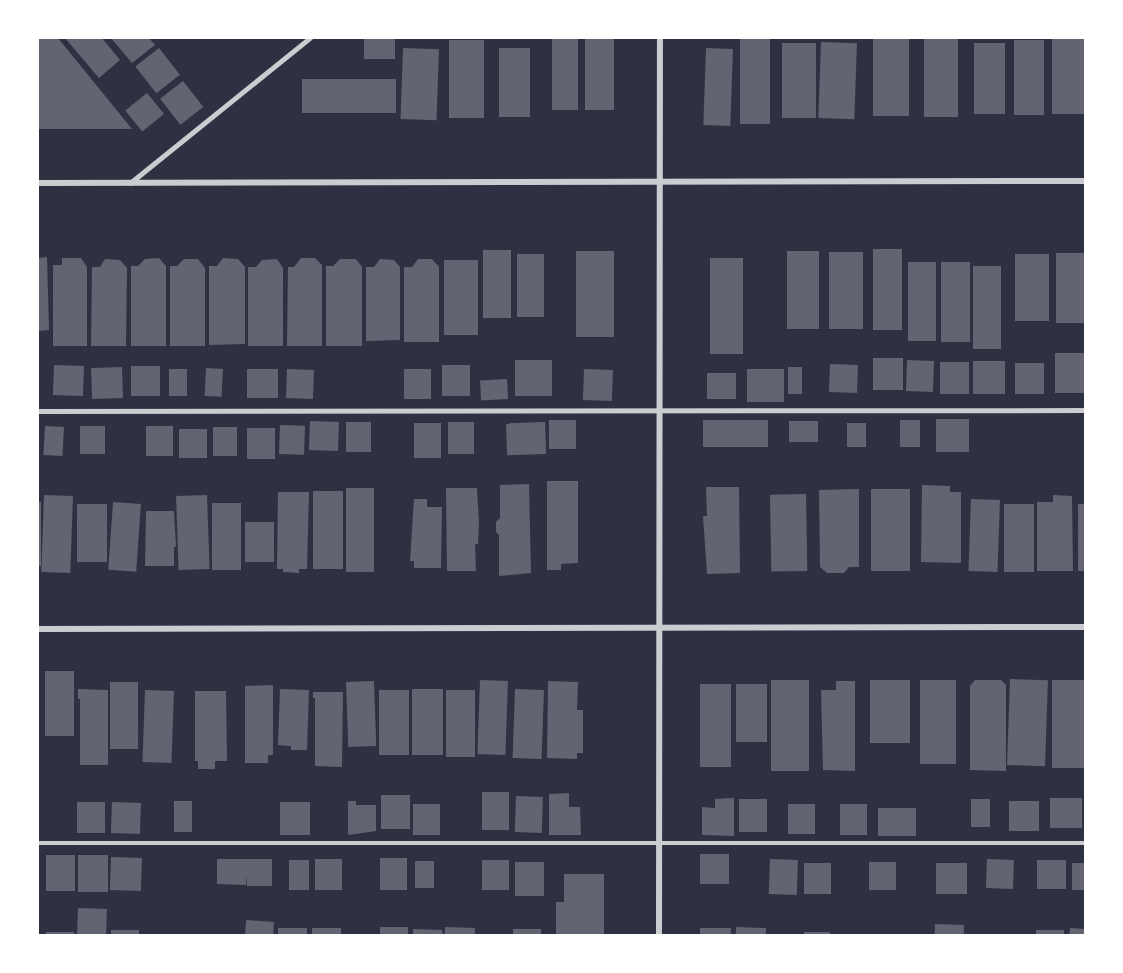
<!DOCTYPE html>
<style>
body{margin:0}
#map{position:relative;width:1123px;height:973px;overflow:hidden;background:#2d3142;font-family:Helvetica,sans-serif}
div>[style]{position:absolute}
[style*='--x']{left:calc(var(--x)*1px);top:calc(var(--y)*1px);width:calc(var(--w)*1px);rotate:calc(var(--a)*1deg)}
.building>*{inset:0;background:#626471;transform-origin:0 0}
.service>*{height:4.5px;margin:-2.25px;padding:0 2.25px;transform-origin:2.25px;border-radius:2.25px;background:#caccd0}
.minor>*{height:6px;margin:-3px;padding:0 3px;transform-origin:3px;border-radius:3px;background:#caccd0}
span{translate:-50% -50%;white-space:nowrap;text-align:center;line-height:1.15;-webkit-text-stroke:6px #fff;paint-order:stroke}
.frame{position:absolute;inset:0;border:39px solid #fff;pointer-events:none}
</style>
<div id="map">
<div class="building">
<div style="clip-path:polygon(38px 38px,58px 38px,132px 129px,38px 129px)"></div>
<div style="clip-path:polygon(65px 38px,102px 38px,120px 60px,99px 78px)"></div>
<div style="clip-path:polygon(111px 38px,149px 38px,155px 45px,132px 63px)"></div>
<div style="left:364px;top:38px;width:31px;height:21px"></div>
<div style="left:552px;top:38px;width:26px;height:72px"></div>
<div style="left:585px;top:38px;width:29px;height:72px"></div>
<div style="left:740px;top:38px;width:30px;height:86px"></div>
<div style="left:1052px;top:38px;width:32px;height:76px"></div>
<div style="left:873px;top:39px;width:36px;height:77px"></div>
<div style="left:924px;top:39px;width:34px;height:78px"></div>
<div style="left:449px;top:40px;width:35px;height:78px"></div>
<div style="left:1044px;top:40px;width:75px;height:30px;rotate:90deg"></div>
<div style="left:821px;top:42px;width:36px;height:76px;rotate:2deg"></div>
<div style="left:782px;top:43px;width:34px;height:75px"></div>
<div style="left:974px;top:43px;width:31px;height:71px"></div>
<div style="left:159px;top:48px;width:34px;height:30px;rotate:52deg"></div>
<div style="left:403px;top:48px;width:36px;height:71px;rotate:2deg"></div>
<div style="left:530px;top:48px;width:69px;height:31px;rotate:90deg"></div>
<div style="left:706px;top:48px;width:27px;height:77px;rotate:2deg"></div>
<div style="left:302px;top:79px;width:94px;height:34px"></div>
<div style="left:183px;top:81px;width:33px;height:29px;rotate:52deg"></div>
<div style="left:147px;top:93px;width:27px;height:28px;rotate:51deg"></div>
<div style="left:873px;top:249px;width:29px;height:81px"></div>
<div style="left:483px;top:250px;width:28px;height:68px"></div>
<div style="left:576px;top:251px;width:38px;height:86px"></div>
<div style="left:787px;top:251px;width:32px;height:78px"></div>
<div style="left:829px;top:252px;width:34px;height:77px"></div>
<div style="left:1056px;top:253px;width:30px;height:70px"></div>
<div style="left:517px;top:254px;width:27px;height:63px"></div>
<div style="left:1015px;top:254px;width:34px;height:67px"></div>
<div style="clip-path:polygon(47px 257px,49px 330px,38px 331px,38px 258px)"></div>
<div style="clip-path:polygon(62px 258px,81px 258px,87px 267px,87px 346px,53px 346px,53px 265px,62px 265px)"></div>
<div style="clip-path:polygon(159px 258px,166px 266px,166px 346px,131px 346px,131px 266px,138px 266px,145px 259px)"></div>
<div style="clip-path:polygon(223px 258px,238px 259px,245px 267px,245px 344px,209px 345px,209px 266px,217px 266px)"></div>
<div style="clip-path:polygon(301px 258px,315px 258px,322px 265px,322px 346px,287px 346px,288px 267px,294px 267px)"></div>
<div style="left:710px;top:258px;width:33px;height:96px"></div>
<div style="clip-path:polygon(105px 259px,120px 260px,127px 268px,126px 346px,91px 346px,92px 267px,100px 267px)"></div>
<div style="clip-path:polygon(184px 259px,198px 259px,205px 268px,205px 346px,170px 346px,170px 266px,177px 266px)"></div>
<div style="clip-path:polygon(277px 259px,283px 268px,283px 346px,248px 346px,248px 267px,256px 267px,262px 260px)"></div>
<div style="clip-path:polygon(340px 259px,356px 259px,362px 267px,362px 346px,326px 346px,326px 266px,333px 266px)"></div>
<div style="clip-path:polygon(380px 259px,394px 260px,400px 267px,400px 340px,366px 341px,366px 267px,374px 267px)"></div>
<div style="clip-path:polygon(418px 259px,432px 259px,439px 267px,439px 342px,404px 342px,404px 267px,412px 267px)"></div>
<div style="left:444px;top:260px;width:34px;height:75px"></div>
<div style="left:908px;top:262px;width:28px;height:79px"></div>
<div style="left:941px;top:262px;width:29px;height:80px"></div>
<div style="left:1001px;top:266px;width:83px;height:28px;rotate:90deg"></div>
<div style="left:1086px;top:353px;width:40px;height:31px;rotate:90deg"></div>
<div style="left:873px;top:358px;width:30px;height:32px"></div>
<div style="left:552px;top:360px;width:36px;height:37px;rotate:90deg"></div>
<div style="left:907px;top:360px;width:27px;height:31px;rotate:2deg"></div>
<div style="left:973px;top:361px;width:32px;height:33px"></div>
<div style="left:940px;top:362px;width:29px;height:32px"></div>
<div style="left:1015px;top:363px;width:29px;height:31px"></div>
<div style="left:830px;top:364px;width:28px;height:28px;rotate:2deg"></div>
<div style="left:54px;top:365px;width:30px;height:30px;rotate:2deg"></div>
<div style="left:442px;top:365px;width:28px;height:31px"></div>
<div style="left:131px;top:366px;width:29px;height:30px"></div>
<div style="left:122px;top:367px;width:31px;height:31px;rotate:88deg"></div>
<div style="left:788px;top:367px;width:14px;height:27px"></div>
<div style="left:206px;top:368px;width:17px;height:28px;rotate:3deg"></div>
<div style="left:169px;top:369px;width:18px;height:27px"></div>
<div style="left:247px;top:369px;width:31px;height:29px"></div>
<div style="left:287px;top:369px;width:27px;height:29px;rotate:2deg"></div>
<div style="left:404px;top:369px;width:27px;height:30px"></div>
<div style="left:584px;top:369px;width:29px;height:31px;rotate:2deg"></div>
<div style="left:747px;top:369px;width:37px;height:33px"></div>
<div style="left:707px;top:373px;width:29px;height:26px"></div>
<div style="left:507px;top:379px;width:20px;height:27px;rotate:87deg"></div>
<div style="left:936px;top:419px;width:33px;height:33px"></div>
<div style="left:549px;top:420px;width:27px;height:29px"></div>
<div style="left:703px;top:420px;width:65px;height:27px"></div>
<div style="left:900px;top:420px;width:20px;height:27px"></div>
<div style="left:310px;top:421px;width:29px;height:29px;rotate:2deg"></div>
<div style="left:789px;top:421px;width:29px;height:21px"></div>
<div style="left:346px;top:422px;width:25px;height:30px"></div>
<div style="left:448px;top:422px;width:26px;height:32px"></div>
<div style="left:545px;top:422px;width:32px;height:39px;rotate:88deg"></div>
<div style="left:414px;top:423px;width:27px;height:35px"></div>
<div style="left:847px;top:423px;width:19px;height:24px"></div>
<div style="left:280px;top:425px;width:25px;height:29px;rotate:2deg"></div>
<div style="left:45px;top:426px;width:19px;height:29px;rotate:3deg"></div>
<div style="left:80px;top:426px;width:25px;height:28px"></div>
<div style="left:173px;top:426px;width:30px;height:27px;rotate:90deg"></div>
<div style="left:213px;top:427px;width:24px;height:29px"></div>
<div style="left:247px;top:428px;width:28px;height:31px"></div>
<div style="left:207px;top:429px;width:29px;height:28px;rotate:90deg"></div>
<div style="clip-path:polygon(547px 481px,578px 481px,578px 563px,561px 564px,561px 570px,547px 570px)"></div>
<div style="clip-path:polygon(529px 484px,531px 573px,499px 576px,499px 535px,496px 532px,496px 522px,500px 518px,500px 485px)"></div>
<div style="clip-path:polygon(922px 485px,950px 486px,950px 492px,961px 492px,961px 563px,921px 562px)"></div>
<div style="clip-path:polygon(706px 487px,739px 487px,740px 573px,707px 574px,703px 516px,707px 516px)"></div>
<div style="left:346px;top:488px;width:28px;height:84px"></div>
<div style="clip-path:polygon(446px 488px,477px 488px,479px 522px,478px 544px,475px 544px,476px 571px,447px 571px)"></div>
<div style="clip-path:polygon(859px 489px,859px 567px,849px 567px,844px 573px,827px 573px,820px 567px,819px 490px)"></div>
<div style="left:871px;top:489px;width:39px;height:82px"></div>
<div style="left:313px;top:491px;width:30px;height:78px"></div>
<div style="clip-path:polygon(278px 492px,309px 492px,307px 569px,299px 569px,299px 573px,283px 572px,283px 569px,277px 569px)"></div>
<div style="left:806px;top:494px;width:77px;height:36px;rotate:89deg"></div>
<div style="left:44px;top:495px;width:29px;height:77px;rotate:2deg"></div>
<div style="left:207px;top:495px;width:74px;height:31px;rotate:88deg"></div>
<div style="clip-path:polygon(1053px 495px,1072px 496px,1073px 571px,1037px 571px,1037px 502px,1053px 502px)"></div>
<div style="clip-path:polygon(414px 499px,427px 499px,427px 507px,442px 507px,441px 568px,414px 568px,414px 561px,410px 561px)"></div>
<div style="left:971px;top:499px;width:29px;height:72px;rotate:2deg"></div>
<div style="left:38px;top:502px;width:3px;height:64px"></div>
<div style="left:113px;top:502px;width:28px;height:68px;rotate:4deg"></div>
<div style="left:212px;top:503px;width:29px;height:67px"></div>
<div style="left:77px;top:504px;width:30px;height:58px"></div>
<div style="left:1004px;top:504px;width:30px;height:68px"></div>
<div style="left:1078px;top:504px;width:8px;height:67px"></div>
<div style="clip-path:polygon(146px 511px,174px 511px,176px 547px,174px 547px,174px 566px,145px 566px)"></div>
<div style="left:245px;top:522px;width:29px;height:40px"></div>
<div style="left:45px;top:671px;width:29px;height:65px"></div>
<div style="left:1010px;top:679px;width:38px;height:86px;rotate:2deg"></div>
<div style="left:480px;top:680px;width:28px;height:74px;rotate:2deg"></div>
<div style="left:771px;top:680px;width:38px;height:91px"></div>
<div style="left:870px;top:680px;width:40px;height:63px"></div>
<div style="left:920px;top:680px;width:36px;height:84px"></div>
<div style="clip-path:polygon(975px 680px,1001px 680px,1006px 685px,1006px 771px,970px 770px,970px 686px)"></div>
<div style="left:1052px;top:680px;width:34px;height:88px"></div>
<div style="left:374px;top:681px;width:65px;height:28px;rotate:88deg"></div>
<div style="clip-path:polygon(548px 681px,578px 682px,577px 710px,583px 710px,583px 753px,577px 753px,577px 759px,547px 758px)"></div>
<div style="clip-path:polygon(836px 681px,855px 681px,855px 771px,823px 770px,821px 690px,836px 690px)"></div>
<div style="left:110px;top:682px;width:28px;height:67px"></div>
<div style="left:700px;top:684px;width:31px;height:83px"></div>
<div style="left:736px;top:684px;width:31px;height:58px"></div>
<div style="clip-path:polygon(273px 685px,273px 755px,268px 755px,268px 763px,245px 763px,245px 686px)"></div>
<div style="clip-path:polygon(78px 689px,108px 690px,108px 765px,80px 765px,80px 699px,78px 699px)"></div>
<div style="clip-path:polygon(280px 689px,309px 690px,307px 750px,291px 750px,291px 746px,278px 745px)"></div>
<div style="left:443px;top:689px;width:66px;height:31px;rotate:90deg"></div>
<div style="left:515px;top:689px;width:29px;height:69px;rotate:2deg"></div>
<div style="left:145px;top:690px;width:29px;height:72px;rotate:2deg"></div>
<div style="left:379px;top:690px;width:30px;height:65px"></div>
<div style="left:446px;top:690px;width:29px;height:67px"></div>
<div style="clip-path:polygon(195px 691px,226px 691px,227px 761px,215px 761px,215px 769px,198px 769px,198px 761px,195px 761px)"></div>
<div style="clip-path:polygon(313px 692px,343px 692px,342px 767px,315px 766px,315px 698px,313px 698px)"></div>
<div style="left:482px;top:792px;width:27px;height:38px"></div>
<div style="clip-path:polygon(569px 793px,569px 807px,580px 807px,581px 835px,549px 835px,549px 794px)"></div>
<div style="left:410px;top:795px;width:34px;height:29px;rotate:90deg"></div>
<div style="left:516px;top:796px;width:27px;height:36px;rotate:2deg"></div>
<div style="clip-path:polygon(734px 798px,734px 836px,702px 835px,702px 807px,715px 808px,715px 799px)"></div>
<div style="left:1050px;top:798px;width:32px;height:30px"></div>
<div style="left:767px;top:799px;width:33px;height:28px;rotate:90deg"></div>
<div style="left:990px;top:799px;width:28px;height:19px;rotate:90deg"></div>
<div style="left:174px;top:801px;width:18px;height:31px"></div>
<div style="clip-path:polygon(348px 801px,356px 801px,356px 805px,376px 805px,376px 831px,348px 835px)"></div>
<div style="left:1009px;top:801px;width:30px;height:30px"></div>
<div style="left:105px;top:802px;width:31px;height:28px;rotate:90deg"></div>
<div style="left:112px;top:802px;width:29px;height:31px;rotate:2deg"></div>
<div style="left:280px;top:802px;width:30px;height:33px"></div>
<div style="left:413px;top:804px;width:27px;height:31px"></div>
<div style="left:788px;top:804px;width:27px;height:30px"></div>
<div style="left:840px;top:804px;width:27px;height:31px"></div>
<div style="left:878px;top:808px;width:38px;height:28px"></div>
<div style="left:729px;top:854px;width:30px;height:29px;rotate:90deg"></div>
<div style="left:46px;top:855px;width:29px;height:36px"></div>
<div style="left:78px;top:855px;width:30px;height:37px"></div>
<div style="left:111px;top:857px;width:31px;height:33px;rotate:2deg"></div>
<div style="left:380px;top:858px;width:27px;height:32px"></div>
<div style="clip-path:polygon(217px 859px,272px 859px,272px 886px,247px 886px,247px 876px,246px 885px,217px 884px)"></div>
<div style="left:315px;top:859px;width:27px;height:31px"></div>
<div style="left:770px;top:859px;width:28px;height:35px;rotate:2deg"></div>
<div style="left:987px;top:859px;width:27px;height:29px;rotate:2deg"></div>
<div style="left:289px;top:860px;width:20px;height:30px"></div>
<div style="left:509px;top:860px;width:30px;height:27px;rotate:90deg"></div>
<div style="left:1037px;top:860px;width:29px;height:29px"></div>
<div style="left:415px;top:861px;width:19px;height:27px"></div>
<div style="left:515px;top:862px;width:29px;height:34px"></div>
<div style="left:869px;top:862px;width:27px;height:28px"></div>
<div style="left:804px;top:863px;width:27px;height:31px"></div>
<div style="left:936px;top:863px;width:31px;height:31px"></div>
<div style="left:1072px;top:863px;width:14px;height:27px"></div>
<div style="clip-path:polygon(564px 874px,604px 874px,604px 936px,556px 936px,556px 902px,564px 902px)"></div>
<div style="left:78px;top:908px;width:29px;height:28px;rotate:2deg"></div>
<div style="left:274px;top:922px;width:14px;height:28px;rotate:94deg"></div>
<div style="left:935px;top:924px;width:29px;height:12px;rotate:2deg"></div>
<div style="left:380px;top:927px;width:28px;height:9px"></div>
<div style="left:445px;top:927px;width:30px;height:9px;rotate:2deg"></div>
<div style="left:736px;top:927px;width:30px;height:9px;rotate:2deg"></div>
<div style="left:278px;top:928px;width:29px;height:8px"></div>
<div style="left:341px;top:928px;width:8px;height:29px;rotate:90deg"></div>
<div style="left:700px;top:928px;width:31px;height:8px"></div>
<div style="left:1070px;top:928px;width:16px;height:8px;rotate:4deg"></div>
<div style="clip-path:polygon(413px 929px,442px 930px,443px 936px,413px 936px)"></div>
<div style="left:513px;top:929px;width:28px;height:7px"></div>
<div style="left:111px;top:930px;width:28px;height:6px"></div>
<div style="left:1036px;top:930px;width:28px;height:6px"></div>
<div style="left:46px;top:932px;width:28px;height:4px"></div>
<div style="left:804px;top:932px;width:26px;height:4px"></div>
</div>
<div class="service">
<div style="--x:130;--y:183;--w:231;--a:-38.9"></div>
<div style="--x:38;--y:411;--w:1048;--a:-0.05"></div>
<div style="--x:38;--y:843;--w:1048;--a:0"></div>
</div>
<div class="minor">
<div style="--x:38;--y:183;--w:1048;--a:-0.11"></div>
<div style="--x:38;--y:629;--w:1048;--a:-0.11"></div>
<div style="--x:659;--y:936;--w:898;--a:-89.94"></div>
</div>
<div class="frame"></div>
</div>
